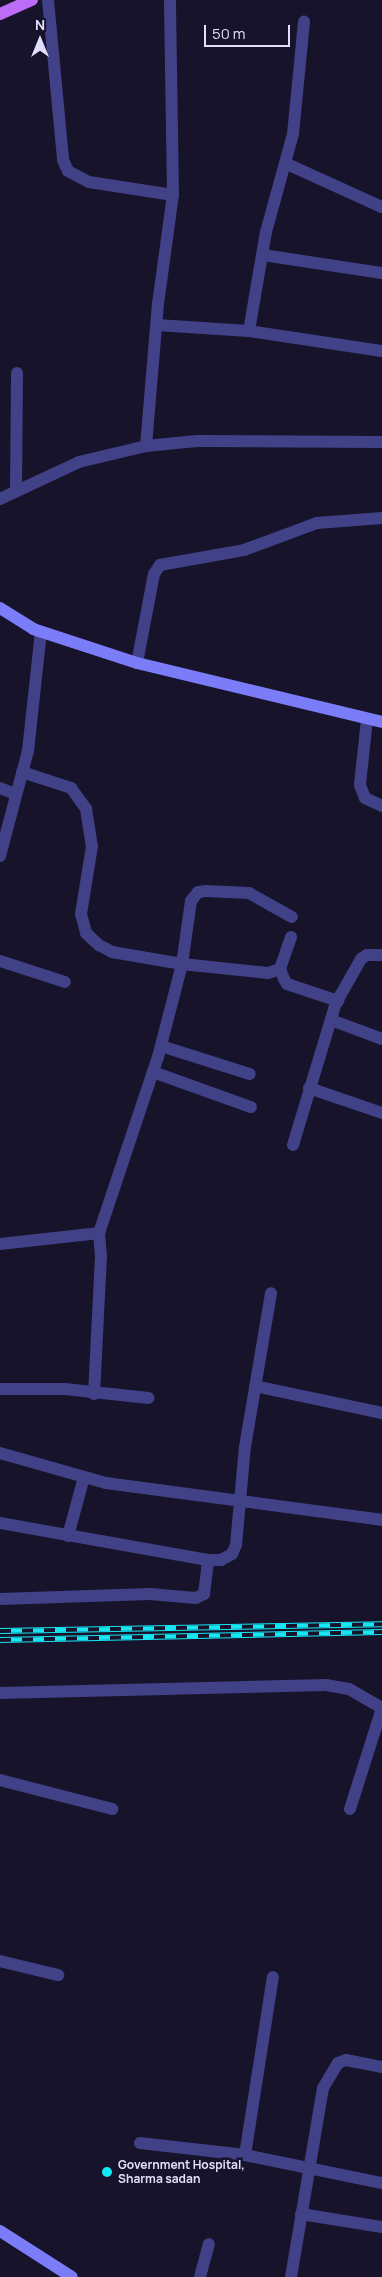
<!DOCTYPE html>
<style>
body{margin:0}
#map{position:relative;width:382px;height:2277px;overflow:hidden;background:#16132b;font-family:Manrope,sans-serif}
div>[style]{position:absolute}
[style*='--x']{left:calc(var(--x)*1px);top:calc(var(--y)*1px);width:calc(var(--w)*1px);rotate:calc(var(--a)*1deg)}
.street>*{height:12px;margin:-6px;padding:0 6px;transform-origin:6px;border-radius:6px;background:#414187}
.secondary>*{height:12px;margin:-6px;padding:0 6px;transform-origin:6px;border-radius:6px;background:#7b7df8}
.primary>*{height:12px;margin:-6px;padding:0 6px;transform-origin:6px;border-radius:6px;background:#bd6cf7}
.rail>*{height:5.5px;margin-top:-2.75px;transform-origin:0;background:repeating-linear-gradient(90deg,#16132b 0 11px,#15e7f3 0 22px);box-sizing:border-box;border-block:1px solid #15e7f3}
.dots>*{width:14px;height:14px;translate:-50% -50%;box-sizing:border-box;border:2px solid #16132b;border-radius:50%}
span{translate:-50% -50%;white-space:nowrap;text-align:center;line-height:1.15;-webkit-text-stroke:5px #16132b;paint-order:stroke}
.poi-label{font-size:12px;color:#e1dffd;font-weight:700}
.left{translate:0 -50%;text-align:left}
.north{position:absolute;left:15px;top:15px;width:50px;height:50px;-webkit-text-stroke:4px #16132b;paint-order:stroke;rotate:0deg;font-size:14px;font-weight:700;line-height:20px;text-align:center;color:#e1dffd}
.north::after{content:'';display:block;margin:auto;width:18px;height:22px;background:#e1dffd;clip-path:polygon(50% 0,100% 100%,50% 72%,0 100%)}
.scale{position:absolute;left:204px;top:25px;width:86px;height:22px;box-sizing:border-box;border:2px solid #e1dffd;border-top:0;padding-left:6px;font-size:15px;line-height:18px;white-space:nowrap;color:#e1dffd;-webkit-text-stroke:4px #16132b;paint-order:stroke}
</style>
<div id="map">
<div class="street">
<div style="--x:48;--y:0;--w:161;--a:84.6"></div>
<div style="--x:63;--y:160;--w:12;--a:66"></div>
<div style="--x:68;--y:171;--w:24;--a:28"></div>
<div style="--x:89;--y:182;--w:85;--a:8.8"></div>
<div style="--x:287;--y:164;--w:104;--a:24.4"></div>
<div style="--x:263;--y:255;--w:120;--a:8.6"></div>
<div style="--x:157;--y:325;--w:92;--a:3.7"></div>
<div style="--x:249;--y:331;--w:134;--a:8.6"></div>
<div style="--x:249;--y:331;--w:100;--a:-80.3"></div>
<div style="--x:266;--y:232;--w:102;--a:-74.6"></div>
<div style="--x:293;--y:134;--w:113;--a:-84.4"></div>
<div style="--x:146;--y:446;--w:143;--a:-85.2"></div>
<div style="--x:158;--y:304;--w:110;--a:-82.2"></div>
<div style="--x:173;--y:195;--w:195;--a:-90.9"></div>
<div style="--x:16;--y:490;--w:117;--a:-89.5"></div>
<div style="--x:0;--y:499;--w:87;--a:-25.1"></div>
<div style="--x:79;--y:462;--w:69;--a:-13.4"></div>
<div style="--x:146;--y:446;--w:51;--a:-5.6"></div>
<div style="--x:197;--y:441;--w:185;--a:0.3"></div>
<div style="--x:137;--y:663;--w:91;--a:-79.2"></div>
<div style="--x:154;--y:574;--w:11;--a:-56"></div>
<div style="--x:160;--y:565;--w:85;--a:-10.1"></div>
<div style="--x:244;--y:550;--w:78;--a:-20.3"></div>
<div style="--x:317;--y:523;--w:65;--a:-4.4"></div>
<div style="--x:367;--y:719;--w:66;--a:96.1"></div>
<div style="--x:360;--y:785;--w:14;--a:69"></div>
<div style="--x:365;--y:798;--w:19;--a:25"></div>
<div style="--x:22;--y:772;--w:52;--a:18.1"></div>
<div style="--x:71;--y:788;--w:26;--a:54"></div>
<div style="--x:86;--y:809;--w:37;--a:81"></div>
<div style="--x:92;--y:846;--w:69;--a:99.2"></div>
<div style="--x:81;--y:914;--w:20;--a:75"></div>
<div style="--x:86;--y:933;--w:18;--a:43"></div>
<div style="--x:99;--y:945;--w:15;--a:28"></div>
<div style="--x:112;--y:952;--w:71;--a:9.7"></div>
<div style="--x:182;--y:964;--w:86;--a:6"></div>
<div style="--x:268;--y:973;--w:13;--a:-18"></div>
<div style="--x:0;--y:788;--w:17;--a:21"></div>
<div style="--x:0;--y:856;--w:109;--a:-75.1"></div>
<div style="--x:28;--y:751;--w:120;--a:-83.8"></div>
<div style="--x:291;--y:937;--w:34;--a:109"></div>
<div style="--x:280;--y:969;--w:11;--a:68"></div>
<div style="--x:284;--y:979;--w:6;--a:59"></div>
<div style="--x:287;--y:984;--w:54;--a:18.4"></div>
<div style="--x:0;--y:961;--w:68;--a:17.9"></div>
<div style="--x:331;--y:1020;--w:54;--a:20.4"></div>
<div style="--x:161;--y:1046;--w:93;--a:17.5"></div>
<div style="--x:153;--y:1072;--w:104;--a:19.7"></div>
<div style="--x:309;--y:1088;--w:77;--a:18.9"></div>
<div style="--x:293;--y:1145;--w:148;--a:-73.2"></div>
<div style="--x:336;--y:1003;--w:51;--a:-60.4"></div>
<div style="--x:361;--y:959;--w:7;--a:-34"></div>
<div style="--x:367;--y:955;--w:15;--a:0"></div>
<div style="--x:0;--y:1244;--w:100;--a:-6.3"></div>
<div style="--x:255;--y:1386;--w:130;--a:12"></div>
<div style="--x:0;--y:1389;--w:65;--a:0"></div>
<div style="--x:65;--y:1389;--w:84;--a:6.1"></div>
<div style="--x:94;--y:1394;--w:138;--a:-87.1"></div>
<div style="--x:101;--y:1256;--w:23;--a:-95"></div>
<div style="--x:99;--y:1233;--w:186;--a:-71.5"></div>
<div style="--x:158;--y:1057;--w:96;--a:-75.5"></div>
<div style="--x:182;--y:964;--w:64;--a:-81.9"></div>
<div style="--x:191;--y:901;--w:11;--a:-52"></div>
<div style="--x:198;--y:892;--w:8;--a:-7"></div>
<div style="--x:206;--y:891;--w:43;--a:2.7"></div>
<div style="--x:249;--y:893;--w:49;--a:29.2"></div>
<div style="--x:0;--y:1453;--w:110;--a:15.8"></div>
<div style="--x:106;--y:1483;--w:278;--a:7.6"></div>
<div style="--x:0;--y:1523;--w:211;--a:10.1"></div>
<div style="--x:208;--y:1560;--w:13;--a:0"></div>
<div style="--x:221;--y:1560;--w:13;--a:-29"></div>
<div style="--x:232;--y:1554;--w:10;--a:-66"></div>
<div style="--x:236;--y:1545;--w:98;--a:-84.8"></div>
<div style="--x:245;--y:1447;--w:156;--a:-80.4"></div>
<div style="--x:68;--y:1536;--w:61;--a:-74.8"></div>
<div style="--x:0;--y:1599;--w:150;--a:-1.9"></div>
<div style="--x:150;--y:1594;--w:46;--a:5"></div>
<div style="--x:196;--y:1598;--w:9;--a:-27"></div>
<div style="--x:204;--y:1594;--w:34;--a:-83"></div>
<div style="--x:0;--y:1693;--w:326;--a:-1.4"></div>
<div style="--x:326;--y:1685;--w:23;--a:10"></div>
<div style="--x:349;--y:1689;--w:38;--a:30"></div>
<div style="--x:0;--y:1780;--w:116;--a:14.5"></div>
<div style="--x:350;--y:1809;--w:106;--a:-72.4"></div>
<div style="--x:0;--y:1961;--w:60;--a:13.6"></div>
<div style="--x:140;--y:2143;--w:106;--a:6.5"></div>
<div style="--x:245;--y:2155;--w:140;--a:11.6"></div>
<div style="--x:245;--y:2155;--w:180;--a:-81.1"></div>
<div style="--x:301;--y:2214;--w:82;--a:9.1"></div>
<div style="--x:200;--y:2277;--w:34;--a:-75"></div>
<div style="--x:291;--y:2277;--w:192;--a:-80.4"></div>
<div style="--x:323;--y:2088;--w:29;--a:-59"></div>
<div style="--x:338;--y:2063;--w:9;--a:-21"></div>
<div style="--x:346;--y:2060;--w:37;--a:11"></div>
</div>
<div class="secondary">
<div style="--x:0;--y:608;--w:39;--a:32"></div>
<div style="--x:33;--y:629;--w:109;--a:18.1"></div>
<div style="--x:137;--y:663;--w:252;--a:13.5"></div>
<div style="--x:0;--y:2231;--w:85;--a:32.6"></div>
</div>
<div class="primary">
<div style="--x:0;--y:14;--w:35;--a:-24"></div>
</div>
<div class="rail">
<div style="--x:0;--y:1631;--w:382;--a:-1"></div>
<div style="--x:0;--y:1640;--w:382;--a:-1.2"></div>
</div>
<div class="dots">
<div style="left:107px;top:2172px;background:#15e7f3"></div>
</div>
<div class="poi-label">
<span class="left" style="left:118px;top:2172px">Government Hospital,<br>Sharma sadan</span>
</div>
<div class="north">N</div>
<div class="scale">50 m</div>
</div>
